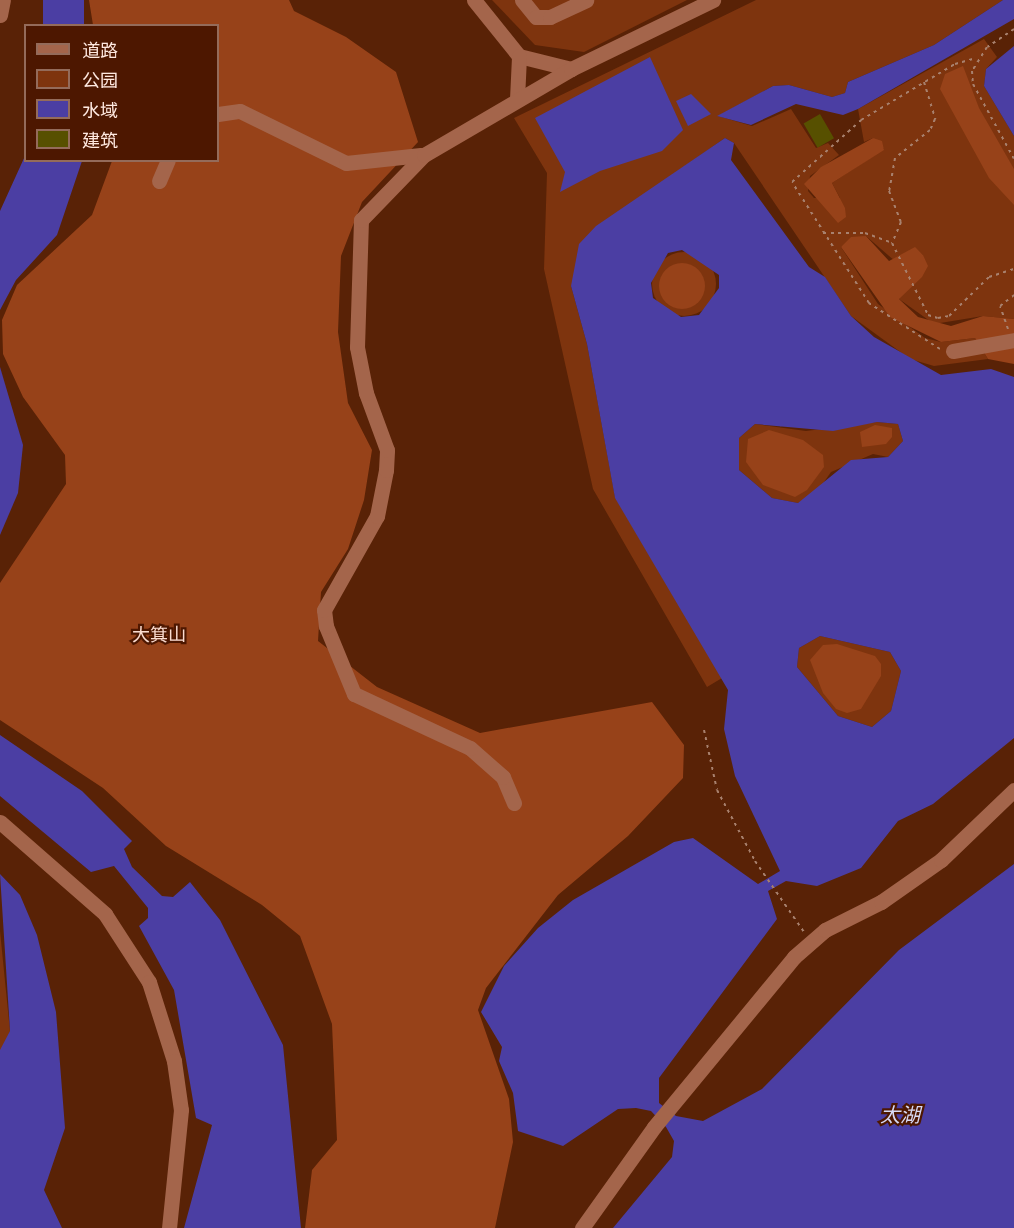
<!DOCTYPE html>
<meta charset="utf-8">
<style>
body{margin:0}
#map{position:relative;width:1014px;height:1228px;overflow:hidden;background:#592206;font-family:"IBM Plex Sans","Noto Sans SC",sans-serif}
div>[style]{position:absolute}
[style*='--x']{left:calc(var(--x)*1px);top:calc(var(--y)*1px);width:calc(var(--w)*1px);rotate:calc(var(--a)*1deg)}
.green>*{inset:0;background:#7e340e}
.round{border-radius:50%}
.forest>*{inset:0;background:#974219}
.water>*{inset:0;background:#4b3ea3;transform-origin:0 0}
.building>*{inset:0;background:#575000;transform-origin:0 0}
.path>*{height:2px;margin-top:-1px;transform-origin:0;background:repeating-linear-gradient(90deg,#a8816e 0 3px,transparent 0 7.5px)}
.minor>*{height:15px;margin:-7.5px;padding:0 7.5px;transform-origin:7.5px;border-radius:7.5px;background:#a4654b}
span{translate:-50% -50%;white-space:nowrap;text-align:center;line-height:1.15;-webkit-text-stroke:4.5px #4d1700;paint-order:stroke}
.park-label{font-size:18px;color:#fadcd0}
.water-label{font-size:20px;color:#d7d9f4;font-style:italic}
.legend{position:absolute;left:24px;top:24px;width:195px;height:138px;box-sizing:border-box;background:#4d1700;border:2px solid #946b5a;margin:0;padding:8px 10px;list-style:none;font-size:18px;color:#ffe9e0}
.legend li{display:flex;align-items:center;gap:12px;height:30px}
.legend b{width:30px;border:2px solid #946b5a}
</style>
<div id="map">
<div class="green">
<div style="clip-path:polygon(492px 0,687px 0,584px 52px,535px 45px)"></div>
<div style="clip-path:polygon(756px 0,1003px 0,934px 45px,848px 82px,845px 93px,832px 97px,789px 85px,773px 86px,718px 116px,752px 126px,791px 109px,816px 148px,828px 143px,839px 155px,810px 176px,808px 191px,814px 198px,840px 198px,832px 183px,884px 149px,873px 138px,864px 142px,858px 109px,984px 39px,997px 57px,986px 69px,984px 86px,1014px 136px,1014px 319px,983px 316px,934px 324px,899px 299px,923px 255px,915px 248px,896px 262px,866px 236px,841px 247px,878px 304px,925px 338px,941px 342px,975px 338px,988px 359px,934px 366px,910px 359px,851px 316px,734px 143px,725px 138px,639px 198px,571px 286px,587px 344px,615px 497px,722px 678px,707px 687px,593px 489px,544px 269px,547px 173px,514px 118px)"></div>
<div class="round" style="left:652px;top:252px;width:64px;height:64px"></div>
<div style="clip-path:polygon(877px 422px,898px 424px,903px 441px,888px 457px,873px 454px,831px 472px,817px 492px,798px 503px,772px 498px,739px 470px,739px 438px,755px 424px,806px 431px)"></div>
<div style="clip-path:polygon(820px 636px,890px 652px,901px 671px,891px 711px,872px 727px,838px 716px,797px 667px,799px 648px)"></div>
<div style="clip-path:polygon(0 931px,10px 1031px,0 1099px)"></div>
</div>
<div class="forest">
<div style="clip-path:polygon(89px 0,289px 0,294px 11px,346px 37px,396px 72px,418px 142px,362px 202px,341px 256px,338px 332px,348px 403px,372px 450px,364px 500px,348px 549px,321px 592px,318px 641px,377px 687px,480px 733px,652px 702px,684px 745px,683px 778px,628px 836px,558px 895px,486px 988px,478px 1010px,509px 1099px,513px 1142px,495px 1228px,305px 1228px,312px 1170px,337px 1140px,332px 1024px,300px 936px,262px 905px,166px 846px,103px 788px,0 720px,0 583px,66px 484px,65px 455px,23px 397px,3px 354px,2px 320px,17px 285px,92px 215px,112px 161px,218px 160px,218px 26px,93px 25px)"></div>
<div style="clip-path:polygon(963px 66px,979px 108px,1014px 169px,1014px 205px,989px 178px,940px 89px,945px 74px)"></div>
<div style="clip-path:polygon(873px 138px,882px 141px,884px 150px,832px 183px,845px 208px,846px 217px,838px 223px,804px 184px,821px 167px)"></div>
<div style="clip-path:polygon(866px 236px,889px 261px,915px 247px,923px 255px,928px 266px,922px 277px,899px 299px,918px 317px,951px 326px,983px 316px,1014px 319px,1014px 364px,988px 359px,975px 338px,941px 342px,890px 317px,841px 247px,851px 237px)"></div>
<div class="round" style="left:659px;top:263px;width:46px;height:46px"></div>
<div style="clip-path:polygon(875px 425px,892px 428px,892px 437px,886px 444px,862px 447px,860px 432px)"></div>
<div style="clip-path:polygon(769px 430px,803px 440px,823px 455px,824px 467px,807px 490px,795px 497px,763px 485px,746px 462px,748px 439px)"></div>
<div style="clip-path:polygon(837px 644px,875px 656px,881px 664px,881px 676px,861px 709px,847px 713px,836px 709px,823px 693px,810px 660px,823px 645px)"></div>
</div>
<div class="water">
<div style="left:43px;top:0;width:41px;height:25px"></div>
<div style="clip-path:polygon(1003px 0,1014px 0,1014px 19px,858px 109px,843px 115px,796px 104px,751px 125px,717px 116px,773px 86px,789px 85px,832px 97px,845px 93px,848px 82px,934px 45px)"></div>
<div style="clip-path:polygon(1014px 46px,1014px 136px,984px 86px,986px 69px)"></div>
<div style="clip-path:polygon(650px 57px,683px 130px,662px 151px,600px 171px,560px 192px,565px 172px,535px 118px)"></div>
<div style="clip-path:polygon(691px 94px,711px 114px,688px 126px,676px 101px)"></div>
<div style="clip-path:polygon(evenodd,725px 138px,734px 143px,731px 160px,809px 267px,825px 277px,851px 316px,874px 337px,941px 375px,991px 369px,1014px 377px,1014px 738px,933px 804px,898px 821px,861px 868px,817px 886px,786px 881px,768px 891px,777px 919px,659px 1078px,659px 1103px,676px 1116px,703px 1121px,762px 1089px,899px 950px,1014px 864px,1014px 1228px,613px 1228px,672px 1157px,674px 1141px,666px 1127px,651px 1111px,636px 1108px,618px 1109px,563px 1146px,518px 1131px,513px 1093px,499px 1061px,502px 1047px,481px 1012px,504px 966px,538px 928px,573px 900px,674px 842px,693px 838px,758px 884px,780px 871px,735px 776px,724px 729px,728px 690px,615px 498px,587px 344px,571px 286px,579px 244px,596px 226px,725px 138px,682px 250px,719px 275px,719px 288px,699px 315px,681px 317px,653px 298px,651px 283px,668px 253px,682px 250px,725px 138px,877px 422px,898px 424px,903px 441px,888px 457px,851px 460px,798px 503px,772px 498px,739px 470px,739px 438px,755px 424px,833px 431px,877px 422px,725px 138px,820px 636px,890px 652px,901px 671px,891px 711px,872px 727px,838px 716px,797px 667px,799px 648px,820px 636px)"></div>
<div style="clip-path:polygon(25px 156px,26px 160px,82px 161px,57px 235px,16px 280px,0 310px,0 211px)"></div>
<div style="clip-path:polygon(0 367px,23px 445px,18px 493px,0 535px)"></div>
<div style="clip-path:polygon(0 735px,82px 791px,132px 841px,124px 849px,132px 867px,162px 896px,173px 897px,190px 882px,220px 920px,283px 1045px,301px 1228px,184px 1228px,212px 1125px,196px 1118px,174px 990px,139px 926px,148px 918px,148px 908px,114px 866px,91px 872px,0 796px)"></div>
<div style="clip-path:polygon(0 874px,20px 895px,37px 935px,56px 1012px,65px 1128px,44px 1190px,62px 1228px,0 1228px,0 1050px,10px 1031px)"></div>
</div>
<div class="building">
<div style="left:820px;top:114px;width:28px;height:19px;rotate:60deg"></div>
</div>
<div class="path">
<div style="--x:1014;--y:29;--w:32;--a:146"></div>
<div style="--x:987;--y:47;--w:28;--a:122"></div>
<div style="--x:972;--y:71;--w:13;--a:86"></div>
<div style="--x:973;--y:84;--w:85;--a:61.3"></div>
<div style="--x:924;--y:82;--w:39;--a:73"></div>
<div style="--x:935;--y:119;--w:12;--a:114"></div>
<div style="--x:930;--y:130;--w:45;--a:141.3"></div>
<div style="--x:895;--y:158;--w:34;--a:100"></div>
<div style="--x:889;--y:191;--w:33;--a:69"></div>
<div style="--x:901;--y:222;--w:23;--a:113"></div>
<div style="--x:892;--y:243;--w:80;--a:63.4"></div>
<div style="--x:928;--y:315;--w:10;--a:17"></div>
<div style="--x:938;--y:318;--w:11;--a:-10"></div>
<div style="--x:949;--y:316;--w:56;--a:-44.3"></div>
<div style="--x:989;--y:277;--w:26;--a:-18"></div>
<div style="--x:823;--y:233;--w:42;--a:0"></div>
<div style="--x:865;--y:233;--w:29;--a:20"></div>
<div style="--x:1008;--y:329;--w:24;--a:-109"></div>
<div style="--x:1000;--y:306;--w:18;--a:-38"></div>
<div style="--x:940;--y:349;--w:85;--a:-147.1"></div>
<div style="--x:869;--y:303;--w:143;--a:-122.5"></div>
<div style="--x:792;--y:182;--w:93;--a:-41.9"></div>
<div style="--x:861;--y:120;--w:109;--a:-30.8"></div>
<div style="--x:955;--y:64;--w:22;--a:-16"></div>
<div style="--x:704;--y:730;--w:61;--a:77.8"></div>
<div style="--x:717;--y:790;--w:81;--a:61.8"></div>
<div style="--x:755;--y:861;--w:86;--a:55.4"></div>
</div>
<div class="minor">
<div style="--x:474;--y:0;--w:72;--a:51.2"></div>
<div style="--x:519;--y:56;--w:54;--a:14"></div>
<div style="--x:522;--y:0;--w:22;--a:51"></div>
<div style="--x:536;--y:17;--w:14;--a:0"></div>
<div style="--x:550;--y:17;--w:40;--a:-25"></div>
<div style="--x:0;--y:15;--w:15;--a:-79"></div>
<div style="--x:517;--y:99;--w:43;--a:-87.3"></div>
<div style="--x:218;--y:114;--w:22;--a:-8"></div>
<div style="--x:240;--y:111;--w:118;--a:26.1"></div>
<div style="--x:346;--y:163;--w:75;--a:-6.1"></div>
<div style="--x:159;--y:181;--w:23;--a:-67"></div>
<div style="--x:953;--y:351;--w:62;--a:-10.2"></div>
<div style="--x:514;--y:803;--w:28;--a:-113"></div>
<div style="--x:503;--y:777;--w:44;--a:-138.7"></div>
<div style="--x:470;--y:748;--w:128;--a:-155"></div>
<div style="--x:354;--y:694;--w:74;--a:-112.4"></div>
<div style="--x:326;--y:626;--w:16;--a:-97"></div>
<div style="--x:324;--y:610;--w:108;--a:-60.6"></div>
<div style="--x:377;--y:516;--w:47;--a:-78.9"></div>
<div style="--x:386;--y:470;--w:20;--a:-87"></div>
<div style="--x:387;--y:450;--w:61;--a:-110.2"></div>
<div style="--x:366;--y:393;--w:47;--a:-101.1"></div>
<div style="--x:357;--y:347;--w:127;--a:-88.2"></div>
<div style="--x:361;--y:220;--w:91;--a:-45.9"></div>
<div style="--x:424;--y:155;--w:170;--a:-30.3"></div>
<div style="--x:571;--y:69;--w:158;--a:-25.9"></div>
<div style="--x:0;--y:822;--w:140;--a:41.2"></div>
<div style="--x:105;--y:914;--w:81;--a:57.1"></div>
<div style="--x:149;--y:982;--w:83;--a:72.4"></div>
<div style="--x:174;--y:1061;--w:49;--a:81.9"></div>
<div style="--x:181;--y:1110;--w:119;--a:95.8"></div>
<div style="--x:582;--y:1228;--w:124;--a:-54.5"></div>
<div style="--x:654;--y:1127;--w:220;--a:-50.5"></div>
<div style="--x:794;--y:957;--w:41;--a:-41.1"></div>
<div style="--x:825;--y:930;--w:63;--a:-26.6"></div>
<div style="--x:881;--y:902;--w:73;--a:-35"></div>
<div style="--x:941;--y:860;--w:101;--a:-43.8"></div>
</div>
<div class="park-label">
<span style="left:159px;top:635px">大箕山</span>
</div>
<div class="water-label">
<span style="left:900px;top:1114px">太湖</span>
</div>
<ul class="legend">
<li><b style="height:8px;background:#a4654b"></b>道路</li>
<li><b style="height:16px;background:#7e340e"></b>公园</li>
<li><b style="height:16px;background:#4b3ea3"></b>水域</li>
<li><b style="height:16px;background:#575000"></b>建筑</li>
</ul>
</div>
